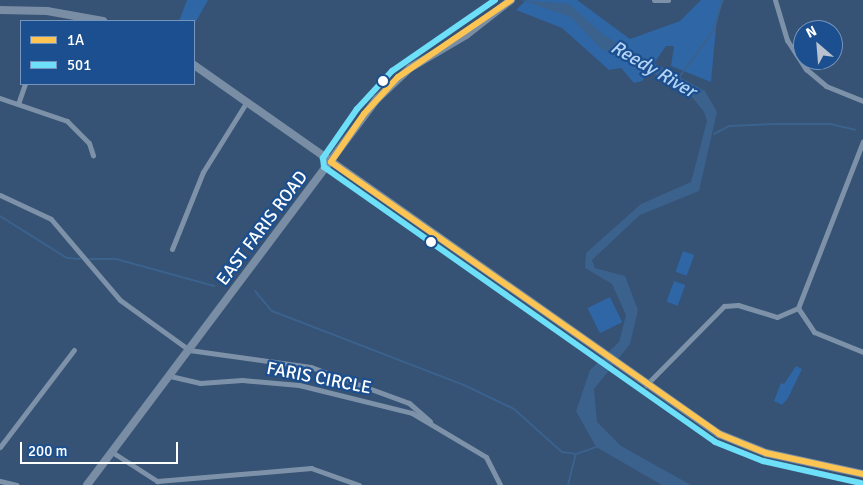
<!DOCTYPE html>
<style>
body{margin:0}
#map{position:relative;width:863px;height:485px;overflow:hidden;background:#365274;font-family:Signika,sans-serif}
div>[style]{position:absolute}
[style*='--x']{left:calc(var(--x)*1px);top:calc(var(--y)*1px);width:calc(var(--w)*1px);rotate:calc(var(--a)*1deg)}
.green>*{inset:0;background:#2f66a5;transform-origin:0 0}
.water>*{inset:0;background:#3b618d}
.stream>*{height:2px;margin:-1px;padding:0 1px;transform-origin:1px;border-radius:1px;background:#3b618d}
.street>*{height:5px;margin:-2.5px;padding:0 2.5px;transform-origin:2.5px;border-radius:2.5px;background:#7d92a8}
.secondary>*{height:8px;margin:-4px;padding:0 4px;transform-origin:4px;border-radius:4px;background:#798da4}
.bus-1>*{height:6px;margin:-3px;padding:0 3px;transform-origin:3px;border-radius:3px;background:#fcc553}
.bus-2>*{height:6px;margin:-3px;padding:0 3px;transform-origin:3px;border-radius:3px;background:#6ddff8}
.dots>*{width:14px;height:14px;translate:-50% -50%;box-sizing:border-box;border:2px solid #1b4f8f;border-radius:50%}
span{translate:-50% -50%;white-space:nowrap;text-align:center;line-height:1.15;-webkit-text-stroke:4.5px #1b4f8f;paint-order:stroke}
.street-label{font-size:18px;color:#fff}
.water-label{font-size:19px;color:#b5d3f5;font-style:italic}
.legend{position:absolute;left:20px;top:20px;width:175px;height:65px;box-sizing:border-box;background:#1b4f8f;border:1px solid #7695bc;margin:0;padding:6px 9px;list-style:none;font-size:15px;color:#fff}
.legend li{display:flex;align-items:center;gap:10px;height:25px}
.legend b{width:25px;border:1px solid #7695bc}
.north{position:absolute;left:793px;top:20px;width:50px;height:50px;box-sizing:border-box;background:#1b4f8f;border:1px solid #7695bc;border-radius:50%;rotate:333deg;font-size:14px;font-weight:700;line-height:20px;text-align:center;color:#fff}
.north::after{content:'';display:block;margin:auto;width:18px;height:22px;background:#b9c2ce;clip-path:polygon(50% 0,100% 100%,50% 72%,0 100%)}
.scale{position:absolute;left:20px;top:442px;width:158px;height:22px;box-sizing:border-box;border:2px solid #fff;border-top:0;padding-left:6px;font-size:15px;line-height:18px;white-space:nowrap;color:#fff;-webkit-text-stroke:4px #1b4f8f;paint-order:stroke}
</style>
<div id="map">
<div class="green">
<div style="clip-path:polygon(187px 0,208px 0,194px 25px,194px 21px,179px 21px)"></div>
<div style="clip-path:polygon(526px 0,577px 0,630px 39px,680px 21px,701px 0,724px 0,717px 18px,711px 82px,671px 66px,674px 46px,666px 46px,642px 81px,634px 83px,621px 68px,609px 70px,562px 28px,516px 10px)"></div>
<div style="left:683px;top:251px;width:12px;height:22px;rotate:20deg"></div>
<div style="left:674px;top:281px;width:12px;height:22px;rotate:20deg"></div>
<div style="left:610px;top:297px;width:28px;height:25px;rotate:64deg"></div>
<div style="clip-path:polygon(796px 366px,802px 369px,788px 398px,782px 405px,774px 401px,781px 383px,784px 384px)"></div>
</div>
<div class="water">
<div style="clip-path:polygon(521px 0,569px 4px,605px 36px,705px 91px,717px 112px,699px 191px,640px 215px,592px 260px,595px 268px,625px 276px,638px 310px,630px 344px,594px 389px,597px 422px,621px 446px,691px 485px,662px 485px,596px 447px,576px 411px,590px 370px,619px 342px,626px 315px,612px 284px,585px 268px,586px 253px,641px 204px,691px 182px,707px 121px,704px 112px,692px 97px,668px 81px,600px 48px,571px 17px)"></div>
</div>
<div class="stream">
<div style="--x:680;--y:76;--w:57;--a:-53.5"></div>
<div style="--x:714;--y:30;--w:31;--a:-75"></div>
<div style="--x:714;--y:134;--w:17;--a:-28"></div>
<div style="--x:729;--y:126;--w:47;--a:-2.4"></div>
<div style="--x:776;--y:124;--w:54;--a:0"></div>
<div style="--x:830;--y:124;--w:26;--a:13"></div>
<div style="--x:0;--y:216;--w:79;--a:32.1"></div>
<div style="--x:67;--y:258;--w:13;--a:4"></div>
<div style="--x:90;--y:259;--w:26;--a:0"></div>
<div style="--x:116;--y:259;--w:102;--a:15.4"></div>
<div style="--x:255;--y:291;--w:26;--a:50"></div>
<div style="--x:272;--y:311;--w:208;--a:21.1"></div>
<div style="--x:466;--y:386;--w:53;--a:25.6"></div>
<div style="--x:514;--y:409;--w:64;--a:41.9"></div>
<div style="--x:562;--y:452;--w:14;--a:8"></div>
<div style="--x:576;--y:454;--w:21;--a:-19"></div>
<div style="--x:568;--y:485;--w:32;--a:-76"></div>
</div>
<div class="street">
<div style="--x:654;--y:0;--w:14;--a:0"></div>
<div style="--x:775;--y:0;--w:42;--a:73.3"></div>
<div style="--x:787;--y:40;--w:35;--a:57"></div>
<div style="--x:806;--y:69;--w:26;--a:40"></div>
<div style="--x:826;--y:86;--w:40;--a:22"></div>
<div style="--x:0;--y:98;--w:71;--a:18.9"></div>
<div style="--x:67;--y:121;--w:31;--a:45"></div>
<div style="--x:89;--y:143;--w:13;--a:72"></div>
<div style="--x:18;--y:104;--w:21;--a:-71"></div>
<div style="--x:0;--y:195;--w:56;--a:25.2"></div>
<div style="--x:51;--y:219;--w:106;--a:49.6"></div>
<div style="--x:120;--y:300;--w:85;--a:35.9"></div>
<div style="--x:189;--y:350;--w:123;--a:7.9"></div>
<div style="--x:311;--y:367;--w:104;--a:20.2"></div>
<div style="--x:409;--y:403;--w:28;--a:41"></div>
<div style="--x:172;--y:249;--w:83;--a:-68.1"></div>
<div style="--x:203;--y:172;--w:81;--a:-58.1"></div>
<div style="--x:798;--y:308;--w:29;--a:56"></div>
<div style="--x:814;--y:332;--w:53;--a:22.2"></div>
<div style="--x:170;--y:376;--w:31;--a:13"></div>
<div style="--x:200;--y:383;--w:42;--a:-4.1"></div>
<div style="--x:242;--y:380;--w:57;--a:5"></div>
<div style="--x:299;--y:385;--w:116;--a:13.9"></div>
<div style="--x:412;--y:413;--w:86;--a:30.7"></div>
<div style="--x:486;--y:457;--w:31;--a:63"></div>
<div style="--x:646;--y:385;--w:111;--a:-45.4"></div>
<div style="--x:724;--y:306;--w:14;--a:-4"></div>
<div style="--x:738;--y:305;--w:41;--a:17.1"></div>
<div style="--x:777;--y:317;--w:23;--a:-23"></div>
<div style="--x:798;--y:308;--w:179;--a:-68.7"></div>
<div style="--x:0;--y:447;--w:122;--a:-52.7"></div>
<div style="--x:112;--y:452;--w:54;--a:32.8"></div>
<div style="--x:157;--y:481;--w:155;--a:-4.8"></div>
<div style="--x:311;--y:468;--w:51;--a:19.5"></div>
<div style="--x:0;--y:481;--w:17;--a:13"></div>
</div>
<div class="secondary">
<div style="--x:0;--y:10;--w:47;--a:1.2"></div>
<div style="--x:47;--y:11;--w:57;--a:10.1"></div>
<div style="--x:194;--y:65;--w:642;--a:35.1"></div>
<div style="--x:719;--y:434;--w:51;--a:22"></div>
<div style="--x:766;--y:453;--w:99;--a:12.2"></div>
<div style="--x:87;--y:485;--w:483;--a:-53.1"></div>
<div style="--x:377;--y:99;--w:45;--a:-43.2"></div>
<div style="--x:410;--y:68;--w:65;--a:-30.5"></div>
<div style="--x:466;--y:35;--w:57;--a:-37.9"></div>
</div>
<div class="bus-1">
<div style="--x:511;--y:0;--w:137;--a:145.7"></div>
<div style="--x:398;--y:77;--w:50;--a:132.6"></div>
<div style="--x:364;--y:114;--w:58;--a:124.5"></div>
<div style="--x:331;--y:162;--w:474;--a:35"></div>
<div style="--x:719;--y:434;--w:51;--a:22"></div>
<div style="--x:766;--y:453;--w:99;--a:12.2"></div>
</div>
<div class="bus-2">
<div style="--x:495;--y:0;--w:125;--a:145.4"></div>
<div style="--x:392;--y:71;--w:52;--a:132.6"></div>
<div style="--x:357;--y:109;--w:60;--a:124.8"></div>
<div style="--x:323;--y:158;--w:9;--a:84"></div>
<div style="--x:324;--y:167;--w:478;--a:35.1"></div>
<div style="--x:715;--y:442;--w:52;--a:21.6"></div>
<div style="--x:763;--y:461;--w:100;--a:12.7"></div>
</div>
<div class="dots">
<div style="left:383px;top:81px;background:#fff"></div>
<div style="left:431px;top:242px;background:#fff"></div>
</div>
<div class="street-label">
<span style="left:262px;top:228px;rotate:-53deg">EAST FARIS ROAD</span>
<span style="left:319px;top:378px;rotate:11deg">FARIS CIRCLE</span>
</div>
<div class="water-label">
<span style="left:653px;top:70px;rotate:30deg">Reedy River</span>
</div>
<ul class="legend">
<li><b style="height:6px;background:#fcc553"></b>1A</li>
<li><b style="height:6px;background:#6ddff8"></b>501</li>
</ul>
<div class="north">N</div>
<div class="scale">200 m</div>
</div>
